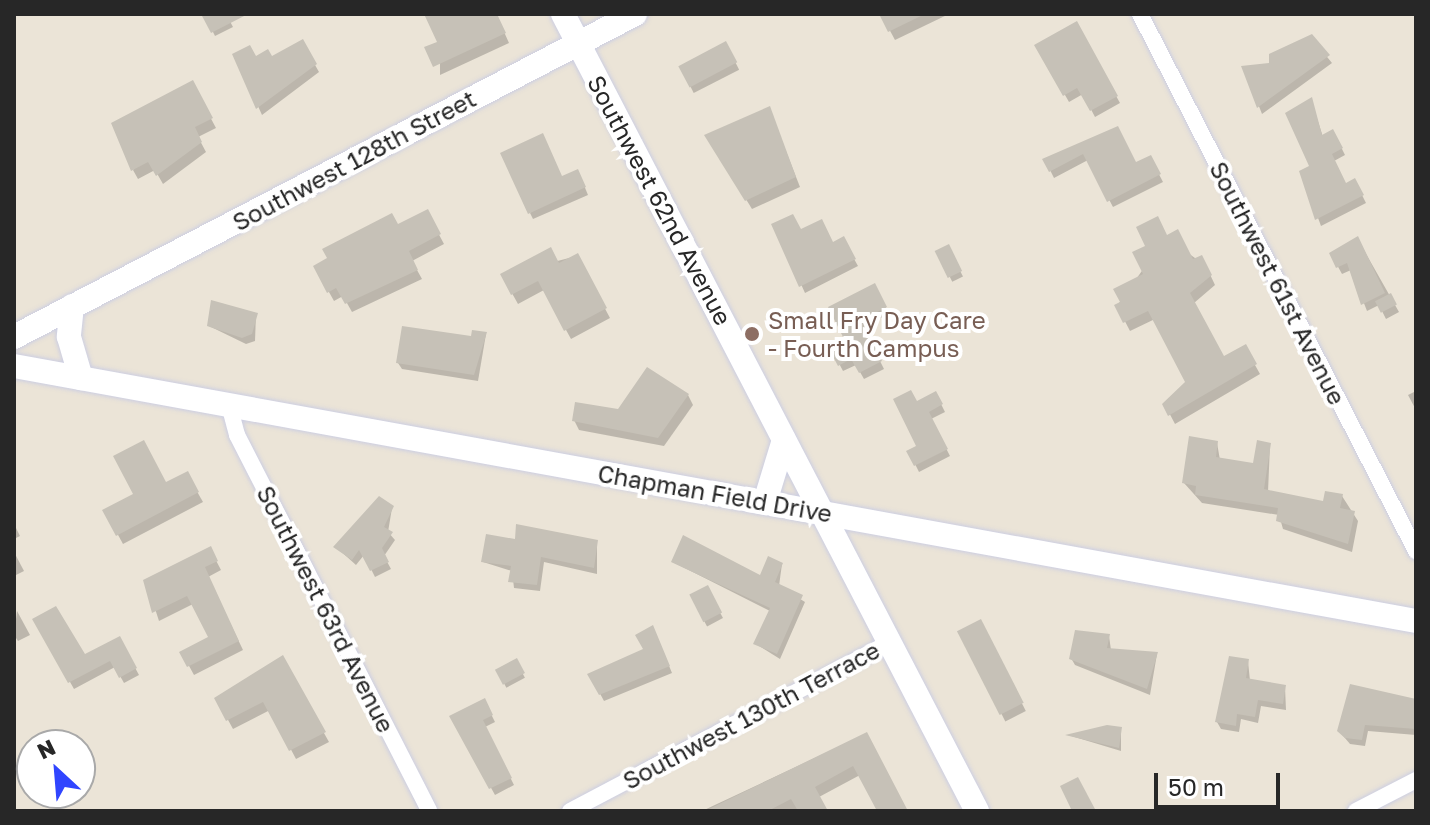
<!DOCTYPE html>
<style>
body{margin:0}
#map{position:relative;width:1430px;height:825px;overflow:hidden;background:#ebe4d7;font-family:"Golos Text",sans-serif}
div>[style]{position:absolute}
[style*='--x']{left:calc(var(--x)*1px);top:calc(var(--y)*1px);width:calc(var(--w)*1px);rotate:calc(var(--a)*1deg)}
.shadow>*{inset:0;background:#0003;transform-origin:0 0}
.building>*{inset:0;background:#c6c1b7;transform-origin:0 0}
.roads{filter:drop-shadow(0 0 2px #cccee2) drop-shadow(0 0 2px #cccee2)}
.street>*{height:16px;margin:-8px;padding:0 8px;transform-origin:8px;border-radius:8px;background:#fff}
.secondary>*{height:24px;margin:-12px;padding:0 12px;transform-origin:12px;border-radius:12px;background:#fff}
.dots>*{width:22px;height:22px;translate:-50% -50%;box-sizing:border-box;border:4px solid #fff;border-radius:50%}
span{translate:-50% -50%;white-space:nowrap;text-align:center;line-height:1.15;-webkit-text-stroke:8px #fff;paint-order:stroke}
.street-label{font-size:24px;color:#272727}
.education-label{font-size:24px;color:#785e54}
.left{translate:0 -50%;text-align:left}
.frame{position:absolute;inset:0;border:16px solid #272727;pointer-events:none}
.north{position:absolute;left:16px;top:729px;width:80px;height:80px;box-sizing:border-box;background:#fff;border:2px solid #a9a9a9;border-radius:50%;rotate:334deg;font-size:22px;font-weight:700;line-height:32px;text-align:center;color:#272727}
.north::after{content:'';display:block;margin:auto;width:28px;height:36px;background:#3045ff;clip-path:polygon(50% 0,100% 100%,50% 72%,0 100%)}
.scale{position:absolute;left:1154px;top:773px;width:126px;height:36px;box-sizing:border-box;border:4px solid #272727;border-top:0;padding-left:10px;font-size:24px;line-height:28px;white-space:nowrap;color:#272727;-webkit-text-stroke:6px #fff;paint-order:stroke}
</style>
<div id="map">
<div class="shadow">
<div style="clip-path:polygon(204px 14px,226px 14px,233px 27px,215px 36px)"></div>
<div style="clip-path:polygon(427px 14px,496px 14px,509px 43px,440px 75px,440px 42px)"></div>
<div style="clip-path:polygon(881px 14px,949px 14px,895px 40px)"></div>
<div style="clip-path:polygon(1076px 24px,1120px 103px,1095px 117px,1083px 94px,1069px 102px,1037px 46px)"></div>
<div style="clip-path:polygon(1311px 37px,1332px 63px,1262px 114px,1244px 68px,1270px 65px)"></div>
<div style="clip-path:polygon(302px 42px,319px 72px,262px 115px,235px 55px,271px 59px)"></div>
<div style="left:726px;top:44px;width:29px;height:51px;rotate:63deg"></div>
<div style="clip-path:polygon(192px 83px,216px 128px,198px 137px,206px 152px,163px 184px,155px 170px,138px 179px,133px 170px)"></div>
<div style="clip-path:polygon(1311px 100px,1323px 137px,1333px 131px,1345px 155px,1334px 161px,1346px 185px,1355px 181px,1366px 203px,1321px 226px,1301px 172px,1312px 167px)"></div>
<div style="clip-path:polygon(769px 108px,800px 187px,752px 209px,707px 136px)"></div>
<div style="clip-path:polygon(1117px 129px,1135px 165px,1150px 157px,1163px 182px,1113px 207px,1088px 160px,1054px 178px,1045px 160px)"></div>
<div style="clip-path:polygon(562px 178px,581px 178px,588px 195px,533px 219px,530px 213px)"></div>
<div style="clip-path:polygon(427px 212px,444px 244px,412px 261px,422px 279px,352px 312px,343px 296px,334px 301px,315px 267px)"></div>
<div style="clip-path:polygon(774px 225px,833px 244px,843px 239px,858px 266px,805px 293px)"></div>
<div style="clip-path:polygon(1166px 237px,1206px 266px,1215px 285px,1194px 303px,1224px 358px,1245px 347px,1260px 374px,1175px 424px,1165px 405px,1187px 383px,1155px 319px,1130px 331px,1117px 306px)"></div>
<div style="clip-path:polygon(1361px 245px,1399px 312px,1386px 319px,1379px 305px,1367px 311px,1351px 270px,1342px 274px,1331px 254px)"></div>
<div style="left:948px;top:247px;width:33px;height:12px;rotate:63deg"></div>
<div style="clip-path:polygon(577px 256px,610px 318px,571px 339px,544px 290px,518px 304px,502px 275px)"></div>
<div style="clip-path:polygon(874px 286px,889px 314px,863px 327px,884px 369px,864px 379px,856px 365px,843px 371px,832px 350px,847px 342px)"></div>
<div style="clip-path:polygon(256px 314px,255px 341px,246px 344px,209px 326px)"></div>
<div style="clip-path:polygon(486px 334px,478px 381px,402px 369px,398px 363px)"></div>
<div style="clip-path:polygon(1416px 391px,1416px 410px,1408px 395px)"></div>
<div style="clip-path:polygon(936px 394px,945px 412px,931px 419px,950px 456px,919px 472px,909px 452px,919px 447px,916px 403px)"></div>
<div style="clip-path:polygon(688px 395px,693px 405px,664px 446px,579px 430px,574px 420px)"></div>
<div style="clip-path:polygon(1217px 443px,1220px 460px,1255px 465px,1270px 445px,1268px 492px,1325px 503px,1342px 496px,1358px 521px,1352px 552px,1283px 529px,1279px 515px,1202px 503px,1184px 483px)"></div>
<div style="clip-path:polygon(187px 474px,203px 502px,123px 544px,105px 511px)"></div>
<div style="clip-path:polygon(392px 508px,388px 532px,395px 540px,384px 556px,391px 569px,375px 577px,364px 555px,356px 565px,336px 547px)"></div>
<div style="clip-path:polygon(14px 524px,20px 536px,14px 539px)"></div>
<div style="clip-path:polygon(516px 541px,597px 542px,597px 574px,544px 562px,540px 591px,514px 588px,512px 571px,483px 562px)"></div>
<div style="clip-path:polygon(210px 549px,221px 570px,208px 577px,243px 650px,194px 675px,182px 653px,211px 638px,193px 604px,159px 621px,146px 581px)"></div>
<div style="clip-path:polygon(14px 552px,24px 571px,14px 576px)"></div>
<div style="clip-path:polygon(673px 562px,761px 578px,782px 564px,779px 586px,805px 602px,780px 659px,756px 644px,770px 611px)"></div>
<div style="left:707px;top:588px;width:34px;height:18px;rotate:62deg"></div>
<div style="clip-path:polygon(17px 611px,30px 635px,18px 641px,14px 635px)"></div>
<div style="clip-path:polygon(35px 620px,85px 657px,119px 638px,139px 675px,124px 683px,115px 667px,74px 689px)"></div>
<div style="left:980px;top:621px;width:101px;height:23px;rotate:63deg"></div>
<div style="clip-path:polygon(656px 634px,672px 673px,604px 701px,590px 675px,645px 650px)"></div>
<div style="clip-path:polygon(1109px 636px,1111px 650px,1157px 654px,1150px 695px,1075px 665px,1071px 658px)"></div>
<div style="clip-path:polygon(282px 658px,329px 742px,296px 759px,270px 710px,233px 729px,216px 698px)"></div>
<div style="left:516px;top:661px;width:19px;height:21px;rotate:62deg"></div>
<div style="clip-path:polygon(1248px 661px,1250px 681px,1285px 687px,1286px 710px,1261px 706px,1258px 723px,1241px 719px,1239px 732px,1221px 729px,1217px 722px)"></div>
<div style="clip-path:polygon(1416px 698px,1416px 735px,1368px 731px,1365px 746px,1350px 744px,1339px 731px)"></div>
<div style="clip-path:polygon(484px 700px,495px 722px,485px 727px,514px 785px,495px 795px,452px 717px)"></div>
<div style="clip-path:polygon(1121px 729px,1121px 751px,1068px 735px)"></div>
<div style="clip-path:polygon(866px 734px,907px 811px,879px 811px,860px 775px,819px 797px,826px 811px,702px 811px)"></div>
</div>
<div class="building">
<div style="clip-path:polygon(201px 14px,248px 14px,211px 33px)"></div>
<div style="clip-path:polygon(424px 14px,497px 14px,506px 33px,433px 67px,424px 47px,437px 42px)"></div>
<div style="clip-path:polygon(879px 14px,925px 14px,888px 32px)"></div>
<div style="clip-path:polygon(1077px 21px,1118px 96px,1090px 111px,1077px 88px,1063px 96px,1034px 45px)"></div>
<div style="clip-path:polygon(1312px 34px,1330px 55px,1257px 108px,1241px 66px,1269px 63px,1269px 54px)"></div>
<div style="clip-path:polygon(303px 39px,317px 64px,256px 109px,232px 54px,250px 45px,256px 56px,268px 49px,272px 56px)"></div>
<div style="left:726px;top:41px;width:24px;height:54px;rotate:62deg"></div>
<div style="clip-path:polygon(193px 80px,213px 118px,195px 127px,202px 142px,156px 176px,148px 162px,131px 171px,111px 123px)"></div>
<div style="clip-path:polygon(1312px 97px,1322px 135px,1333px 129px,1343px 148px,1332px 154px,1346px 183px,1355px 178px,1364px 195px,1315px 220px,1299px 171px,1309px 166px,1285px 113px)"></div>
<div style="clip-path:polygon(770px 106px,796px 177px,745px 201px,704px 135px)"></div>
<div style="clip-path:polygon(1118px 126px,1136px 162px,1151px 155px,1161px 174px,1107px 202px,1083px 154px,1049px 172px,1042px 159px)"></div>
<div style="clip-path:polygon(543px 133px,562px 176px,578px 169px,586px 187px,528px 214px,500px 153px)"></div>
<div style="clip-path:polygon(428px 209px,441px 234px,409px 251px,418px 270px,345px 304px,336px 288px,327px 293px,313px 266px,327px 258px,322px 249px,392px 213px,398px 224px)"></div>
<div style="clip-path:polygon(793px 214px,801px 229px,822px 219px,833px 242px,844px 236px,856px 259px,799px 287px,771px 224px)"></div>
<div style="clip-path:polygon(1158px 216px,1167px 235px,1178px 229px,1193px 259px,1202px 255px,1212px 275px,1190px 293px,1224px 356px,1246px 344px,1257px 364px,1168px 416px,1162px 404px,1185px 382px,1148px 311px,1123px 323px,1114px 305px,1120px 302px,1113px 289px,1143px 274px,1132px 252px,1145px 246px,1136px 227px)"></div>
<div style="clip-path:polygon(1358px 236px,1385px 293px,1361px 305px,1347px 263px,1336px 268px,1329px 253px)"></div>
<div style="left:949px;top:244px;width:30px;height:16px;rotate:64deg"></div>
<div style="clip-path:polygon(551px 247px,559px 263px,578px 253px,607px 308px,564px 331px,538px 281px,511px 295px,500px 274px)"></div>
<div style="clip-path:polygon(875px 283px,887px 307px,861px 320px,882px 361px,859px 373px,851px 359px,838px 366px,829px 349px,845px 341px,828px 307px)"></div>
<div style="left:1391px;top:293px;width:13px;height:18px;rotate:63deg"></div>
<div style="clip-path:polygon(211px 300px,258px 313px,252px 334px,242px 338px,207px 326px)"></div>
<div style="clip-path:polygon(402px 326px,471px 336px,472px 330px,487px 332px,474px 375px,396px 363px)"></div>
<div style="clip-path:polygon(647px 367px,689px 394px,658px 438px,572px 421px,575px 402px,618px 409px)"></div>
<div style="clip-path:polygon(911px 390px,917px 401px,936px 391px,943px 404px,929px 412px,948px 449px,914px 466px,906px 451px,916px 446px,893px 399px)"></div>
<div style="clip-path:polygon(1189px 436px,1218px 441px,1216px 457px,1253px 463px,1257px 440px,1271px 443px,1264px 489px,1323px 501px,1325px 491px,1343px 494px,1340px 508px,1355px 511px,1348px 544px,1276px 521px,1278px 508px,1195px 495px,1196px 486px,1182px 483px)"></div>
<div style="clip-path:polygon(144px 440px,166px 482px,188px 471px,199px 492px,116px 536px,102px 510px,133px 494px,113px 456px)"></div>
<div style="clip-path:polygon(379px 496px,394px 506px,384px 527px,393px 532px,382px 548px,389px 562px,370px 571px,359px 550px,352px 560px,333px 547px)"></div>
<div style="clip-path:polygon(516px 524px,598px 540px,594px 568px,541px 557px,537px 585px,508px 582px,511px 566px,481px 562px,486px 534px,515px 539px)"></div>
<div style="clip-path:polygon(683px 535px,760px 575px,768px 556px,783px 563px,775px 582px,803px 595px,777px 654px,753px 644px,770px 608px,671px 562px)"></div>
<div style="clip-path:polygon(211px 546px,218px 561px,205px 567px,239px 641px,187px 667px,179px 652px,208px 637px,187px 596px,152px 613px,143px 580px)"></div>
<div style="left:708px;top:585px;width:31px;height:21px;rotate:63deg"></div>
<div style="clip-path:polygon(56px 606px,85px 654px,120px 636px,137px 668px,119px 678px,110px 661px,68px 683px,32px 619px)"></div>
<div style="left:981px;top:619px;width:94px;height:27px;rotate:63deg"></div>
<div style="clip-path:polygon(653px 625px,670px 666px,599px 695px,587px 674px,643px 649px,635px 635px)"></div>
<div style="clip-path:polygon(1075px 630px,1110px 634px,1107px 648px,1158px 652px,1147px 689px,1069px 659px)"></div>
<div style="clip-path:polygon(283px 655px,326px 732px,289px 751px,263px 702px,226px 721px,214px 698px)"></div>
<div style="clip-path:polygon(1229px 656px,1249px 659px,1246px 678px,1286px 685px,1283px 704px,1258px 700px,1255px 717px,1237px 714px,1236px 726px,1215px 722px)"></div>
<div style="left:517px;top:658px;width:17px;height:25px;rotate:62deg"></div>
<div style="clip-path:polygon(1350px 684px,1416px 699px,1416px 729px,1365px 725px,1362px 740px,1345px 738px,1337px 731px)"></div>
<div style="clip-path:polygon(485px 698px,493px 715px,483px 720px,512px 778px,489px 789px,449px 716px)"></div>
<div style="clip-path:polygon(1107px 725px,1122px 727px,1119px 748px,1065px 735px)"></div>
<div style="clip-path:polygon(867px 732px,908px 811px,877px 811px,853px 766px,815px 787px,828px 811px,798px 811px,791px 799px,768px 811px,705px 811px)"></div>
<div style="clip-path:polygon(1078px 777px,1096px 811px,1072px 811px,1060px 786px)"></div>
</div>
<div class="roads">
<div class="street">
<div style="--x:1140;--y:14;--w:604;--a:62.8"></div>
<div style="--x:229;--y:405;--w:31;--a:75"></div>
<div style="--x:237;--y:435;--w:422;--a:62.9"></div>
<div style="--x:570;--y:811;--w:362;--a:-27.8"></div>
<div style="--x:1356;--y:811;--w:68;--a:-27.3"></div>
</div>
<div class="secondary">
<div style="--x:563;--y:14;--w:898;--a:62.55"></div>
<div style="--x:72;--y:306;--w:31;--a:96"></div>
<div style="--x:69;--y:337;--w:43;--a:73.7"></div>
<div style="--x:14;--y:337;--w:700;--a:-27.48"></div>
<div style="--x:14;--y:366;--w:1425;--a:10.31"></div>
<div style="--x:765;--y:502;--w:65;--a:-73"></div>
</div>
</div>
<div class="dots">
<div style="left:752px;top:334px;background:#8d6e63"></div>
</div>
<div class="street-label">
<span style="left:354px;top:160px;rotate:-28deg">Southwest 128th Street</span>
<span style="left:660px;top:200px;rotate:62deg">Southwest 62nd Avenue</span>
<span style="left:1278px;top:283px;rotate:63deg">Southwest 61st Avenue</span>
<span style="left:715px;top:493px;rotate:10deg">Chapman Field Drive</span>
<span style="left:326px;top:609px;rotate:63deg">Southwest 63rd Avenue</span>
<span style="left:751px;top:715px;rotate:-28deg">Southwest 130th Terrace</span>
</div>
<div class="education-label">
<span class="left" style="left:768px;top:334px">Small Fry Day Care<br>- Fourth Campus</span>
</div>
<div class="frame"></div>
<div class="north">N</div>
<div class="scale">50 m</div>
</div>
